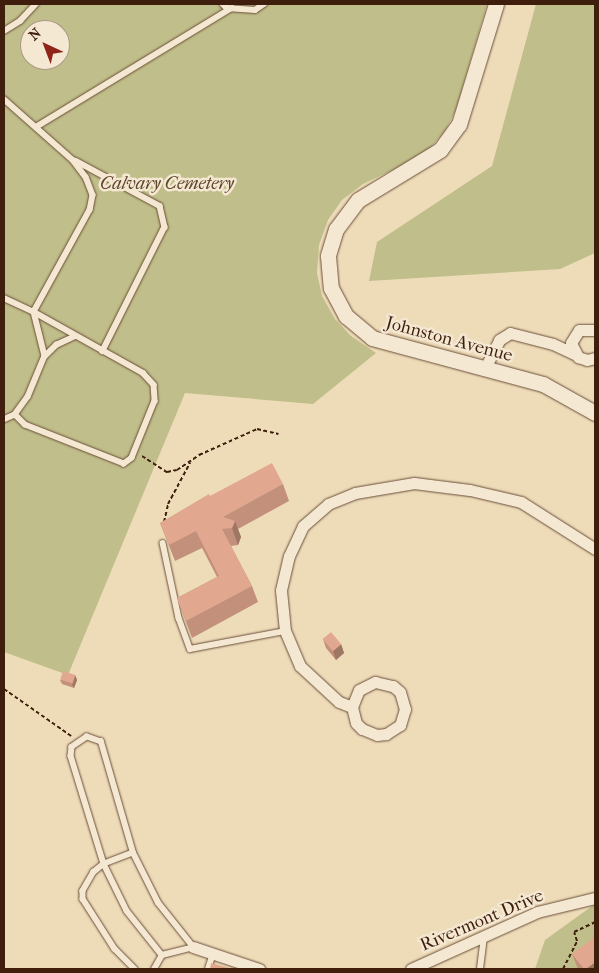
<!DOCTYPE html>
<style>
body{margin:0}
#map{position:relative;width:599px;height:973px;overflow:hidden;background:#eedcb9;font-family:"IM FELL French Canon",serif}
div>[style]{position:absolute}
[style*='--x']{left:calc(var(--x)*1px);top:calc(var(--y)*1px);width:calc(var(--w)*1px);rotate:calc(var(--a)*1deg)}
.green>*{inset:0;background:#c0be8a}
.path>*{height:2px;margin-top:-1px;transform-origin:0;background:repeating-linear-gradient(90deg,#3f1e0e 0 4px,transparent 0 6.5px)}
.roads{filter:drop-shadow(0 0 1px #6b4e39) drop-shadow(0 0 1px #6b4e39)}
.lane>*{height:5.5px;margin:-2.75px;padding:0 2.75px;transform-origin:2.75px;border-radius:2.75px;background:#f4e8d2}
.street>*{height:11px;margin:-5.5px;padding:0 5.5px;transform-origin:5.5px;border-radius:5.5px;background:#f4e8d2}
.secondary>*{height:15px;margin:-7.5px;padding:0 7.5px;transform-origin:7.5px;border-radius:7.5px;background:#f4e8d2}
.wall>*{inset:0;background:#c2907b}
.shaded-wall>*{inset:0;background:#9e7664}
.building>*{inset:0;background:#e1a88f;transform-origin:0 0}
span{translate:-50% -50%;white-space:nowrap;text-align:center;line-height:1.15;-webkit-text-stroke:5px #f4e8d2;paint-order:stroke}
.park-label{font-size:18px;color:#5f462d;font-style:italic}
.street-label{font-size:18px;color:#3f1e0e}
.frame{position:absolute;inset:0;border:5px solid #3f1e0e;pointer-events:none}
.north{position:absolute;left:20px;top:20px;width:50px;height:50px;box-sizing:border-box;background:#f4e8d2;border:1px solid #ac9784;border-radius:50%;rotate:317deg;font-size:14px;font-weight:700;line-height:20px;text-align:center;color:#3f1e0e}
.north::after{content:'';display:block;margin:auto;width:18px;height:22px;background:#8f2418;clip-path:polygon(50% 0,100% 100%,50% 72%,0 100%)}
</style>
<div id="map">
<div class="green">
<div style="clip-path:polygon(evenodd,4px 4px,487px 4px,456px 110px,445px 131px,430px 148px,411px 161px,363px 184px,342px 200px,328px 220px,319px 245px,317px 273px,322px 296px,335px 319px,351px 336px,376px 353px,313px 404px,185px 393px,68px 675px,4px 652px,4px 4px,30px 30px,60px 30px,60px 60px,30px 60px,30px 30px)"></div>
<div style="clip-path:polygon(536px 4px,595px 4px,595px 253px,560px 269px,369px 281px,377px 242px,492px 166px)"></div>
<div style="clip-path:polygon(595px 904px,595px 956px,579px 969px,535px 969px,545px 940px)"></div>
</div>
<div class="path">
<div style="--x:142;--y:456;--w:30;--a:33"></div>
<div style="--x:167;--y:472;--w:10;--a:-11"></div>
<div style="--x:177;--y:470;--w:27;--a:-34"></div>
<div style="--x:199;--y:455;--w:64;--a:-24.1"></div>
<div style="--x:257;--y:429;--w:22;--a:13"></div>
<div style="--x:164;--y:522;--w:18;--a:-77"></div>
<div style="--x:168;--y:504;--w:47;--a:-61.8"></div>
<div style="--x:4;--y:689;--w:82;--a:35"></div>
<div style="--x:563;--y:969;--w:31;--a:-63"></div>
<div style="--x:577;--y:941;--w:9;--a:-108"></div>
<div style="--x:574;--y:932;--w:23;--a:-25"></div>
</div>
<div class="roads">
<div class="lane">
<div style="--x:223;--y:4;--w:6;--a:45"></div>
<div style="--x:227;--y:8;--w:28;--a:4"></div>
<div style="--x:255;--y:10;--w:11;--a:-34"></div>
<div style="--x:4;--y:31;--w:19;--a:-32"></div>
<div style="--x:20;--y:21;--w:23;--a:-47"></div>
<div style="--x:4;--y:99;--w:92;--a:41.5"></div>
<div style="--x:73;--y:160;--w:21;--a:53"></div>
<div style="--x:86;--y:177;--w:19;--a:69"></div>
<div style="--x:93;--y:195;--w:15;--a:101"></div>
<div style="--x:90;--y:210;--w:116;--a:118.8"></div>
<div style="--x:34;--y:312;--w:125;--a:29.2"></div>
<div style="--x:143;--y:373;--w:16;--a:47"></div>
<div style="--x:154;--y:385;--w:16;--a:86"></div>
<div style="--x:155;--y:401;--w:61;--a:112"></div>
<div style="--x:132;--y:458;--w:10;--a:143"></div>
<div style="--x:124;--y:464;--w:106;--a:-158.5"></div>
<div style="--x:25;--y:425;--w:14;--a:-135"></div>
<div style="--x:36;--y:127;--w:229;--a:-31.3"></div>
<div style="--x:76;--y:161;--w:95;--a:28.2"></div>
<div style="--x:160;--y:206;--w:22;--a:77"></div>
<div style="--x:165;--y:227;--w:139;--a:116.6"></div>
<div style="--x:4;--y:298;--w:33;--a:25"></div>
<div style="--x:34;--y:312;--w:45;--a:76"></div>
<div style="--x:45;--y:356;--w:44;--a:112.5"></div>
<div style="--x:28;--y:397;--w:22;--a:126"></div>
<div style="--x:15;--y:415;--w:12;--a:156"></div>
<div style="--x:45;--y:356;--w:16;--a:-45"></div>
<div style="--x:56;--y:345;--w:21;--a:-25"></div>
<div style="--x:163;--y:543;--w:77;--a:78"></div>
<div style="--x:179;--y:618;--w:33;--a:70"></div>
<div style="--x:190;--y:649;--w:97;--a:-10.7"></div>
<div style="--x:133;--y:853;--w:31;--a:159"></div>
<div style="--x:104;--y:864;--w:13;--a:141"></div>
<div style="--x:94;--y:872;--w:22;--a:120"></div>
<div style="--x:83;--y:891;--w:8;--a:90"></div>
<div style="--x:83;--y:899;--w:59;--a:57.4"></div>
<div style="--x:115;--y:949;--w:28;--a:45"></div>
<div style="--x:154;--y:969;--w:16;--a:-60"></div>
<div style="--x:162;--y:955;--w:32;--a:-14"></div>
<div style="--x:193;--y:947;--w:56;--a:-128.5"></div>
<div style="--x:158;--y:903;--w:56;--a:-116.6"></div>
<div style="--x:133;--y:853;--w:116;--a:-106.1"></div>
<div style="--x:101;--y:742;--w:15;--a:-160"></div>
<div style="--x:87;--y:737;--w:18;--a:146"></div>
<div style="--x:72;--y:747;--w:9;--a:96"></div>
<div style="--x:71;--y:756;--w:113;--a:73"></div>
<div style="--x:104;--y:864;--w:52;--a:63.9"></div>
<div style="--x:127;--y:911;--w:56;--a:51.5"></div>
<div style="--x:208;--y:969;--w:16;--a:-72"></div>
<div style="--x:480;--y:969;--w:32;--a:-83"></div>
</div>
<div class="street">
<div style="--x:595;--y:330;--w:16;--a:180"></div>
<div style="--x:579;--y:330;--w:15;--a:122"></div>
<div style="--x:571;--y:343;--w:16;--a:63"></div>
<div style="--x:578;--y:357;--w:9;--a:18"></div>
<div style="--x:587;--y:360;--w:8;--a:-14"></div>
<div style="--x:484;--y:370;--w:34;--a:-63"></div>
<div style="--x:499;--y:340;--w:13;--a:-32"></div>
<div style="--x:510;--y:333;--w:44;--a:14.3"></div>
<div style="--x:553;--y:344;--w:23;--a:25"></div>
<div style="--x:352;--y:707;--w:18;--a:-68"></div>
<div style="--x:359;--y:690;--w:18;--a:-27"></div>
<div style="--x:375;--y:682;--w:18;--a:13"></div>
<div style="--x:393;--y:686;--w:9;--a:41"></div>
<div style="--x:400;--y:692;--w:18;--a:74"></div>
<div style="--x:405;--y:709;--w:17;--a:107"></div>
<div style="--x:400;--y:725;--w:17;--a:147"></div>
<div style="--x:386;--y:734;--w:9;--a:174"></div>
<div style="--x:377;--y:735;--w:16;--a:-158"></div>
<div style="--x:362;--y:729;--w:8;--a:-135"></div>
<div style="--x:356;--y:723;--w:16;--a:-104"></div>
<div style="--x:352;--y:707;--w:14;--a:-159"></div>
<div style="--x:339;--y:702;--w:53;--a:-137.3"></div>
<div style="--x:300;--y:666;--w:38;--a:-113"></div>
<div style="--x:285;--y:631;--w:41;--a:-95.6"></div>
<div style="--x:281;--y:590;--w:35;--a:-77"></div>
<div style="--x:289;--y:556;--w:33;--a:-65"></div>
<div style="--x:303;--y:526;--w:33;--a:-41"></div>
<div style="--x:328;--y:504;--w:29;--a:-22"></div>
<div style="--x:355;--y:493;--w:60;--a:-9.6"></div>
<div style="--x:414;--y:483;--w:56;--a:7.1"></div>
<div style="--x:470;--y:490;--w:52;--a:13.2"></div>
<div style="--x:521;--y:502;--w:88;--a:32.4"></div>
<div style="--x:193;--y:947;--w:70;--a:18.4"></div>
<div style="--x:411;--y:969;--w:138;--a:-24.3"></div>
<div style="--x:537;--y:912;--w:60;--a:-13.6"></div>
</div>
<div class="secondary">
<div style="--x:496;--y:4;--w:126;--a:107.1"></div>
<div style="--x:459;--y:124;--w:32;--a:126"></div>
<div style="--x:440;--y:150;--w:96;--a:148.6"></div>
<div style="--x:358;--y:200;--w:36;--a:127"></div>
<div style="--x:336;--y:229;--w:28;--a:107"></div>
<div style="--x:328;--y:256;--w:32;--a:85"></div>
<div style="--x:331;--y:288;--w:32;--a:62"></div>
<div style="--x:346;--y:316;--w:34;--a:40"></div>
<div style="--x:372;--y:338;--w:177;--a:15.1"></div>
<div style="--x:543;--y:384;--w:60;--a:29.1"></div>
</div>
</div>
<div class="wall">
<div style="clip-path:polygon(283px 484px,289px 501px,238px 529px,241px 537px,238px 545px,231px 546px,252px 586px,258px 602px,192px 638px,177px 598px,217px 577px,202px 548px,175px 561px,160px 523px,210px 496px)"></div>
<div style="clip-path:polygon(323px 639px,341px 644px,344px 653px,336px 660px,326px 648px)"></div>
<div style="clip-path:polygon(75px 675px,77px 680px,74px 688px,62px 684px,60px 680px)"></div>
<div style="clip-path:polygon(572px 954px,595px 969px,578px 969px)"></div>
</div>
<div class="shaded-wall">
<div style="clip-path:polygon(235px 521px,241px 537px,238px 545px,232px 528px)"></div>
<div style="clip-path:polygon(341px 644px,344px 653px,336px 660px,333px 651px)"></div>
<div style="clip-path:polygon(75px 675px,77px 680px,74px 688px,72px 684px)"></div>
<div style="clip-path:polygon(595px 962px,595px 969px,586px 969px)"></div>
</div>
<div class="building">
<div style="clip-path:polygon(272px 463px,283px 484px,223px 517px,235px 521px,232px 528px,222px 529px,252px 586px,186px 621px,177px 598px,219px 576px,196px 531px,169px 545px,160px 523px,209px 494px,210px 496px)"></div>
<div style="left:331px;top:632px;width:16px;height:11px;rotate:50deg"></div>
<div style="left:63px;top:671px;width:13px;height:9px;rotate:18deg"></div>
<div style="clip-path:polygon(595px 937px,595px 962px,586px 969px,584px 969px,572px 954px)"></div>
<div style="clip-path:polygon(211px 963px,233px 969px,210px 969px)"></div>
</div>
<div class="park-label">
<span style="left:167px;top:184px">Calvary Cemetery</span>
</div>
<div class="street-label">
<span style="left:449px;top:340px;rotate:15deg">Johnston Avenue</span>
<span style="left:482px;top:921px;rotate:-23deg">Rivermont Drive</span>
</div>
<div class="frame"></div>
<div class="north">N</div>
</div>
